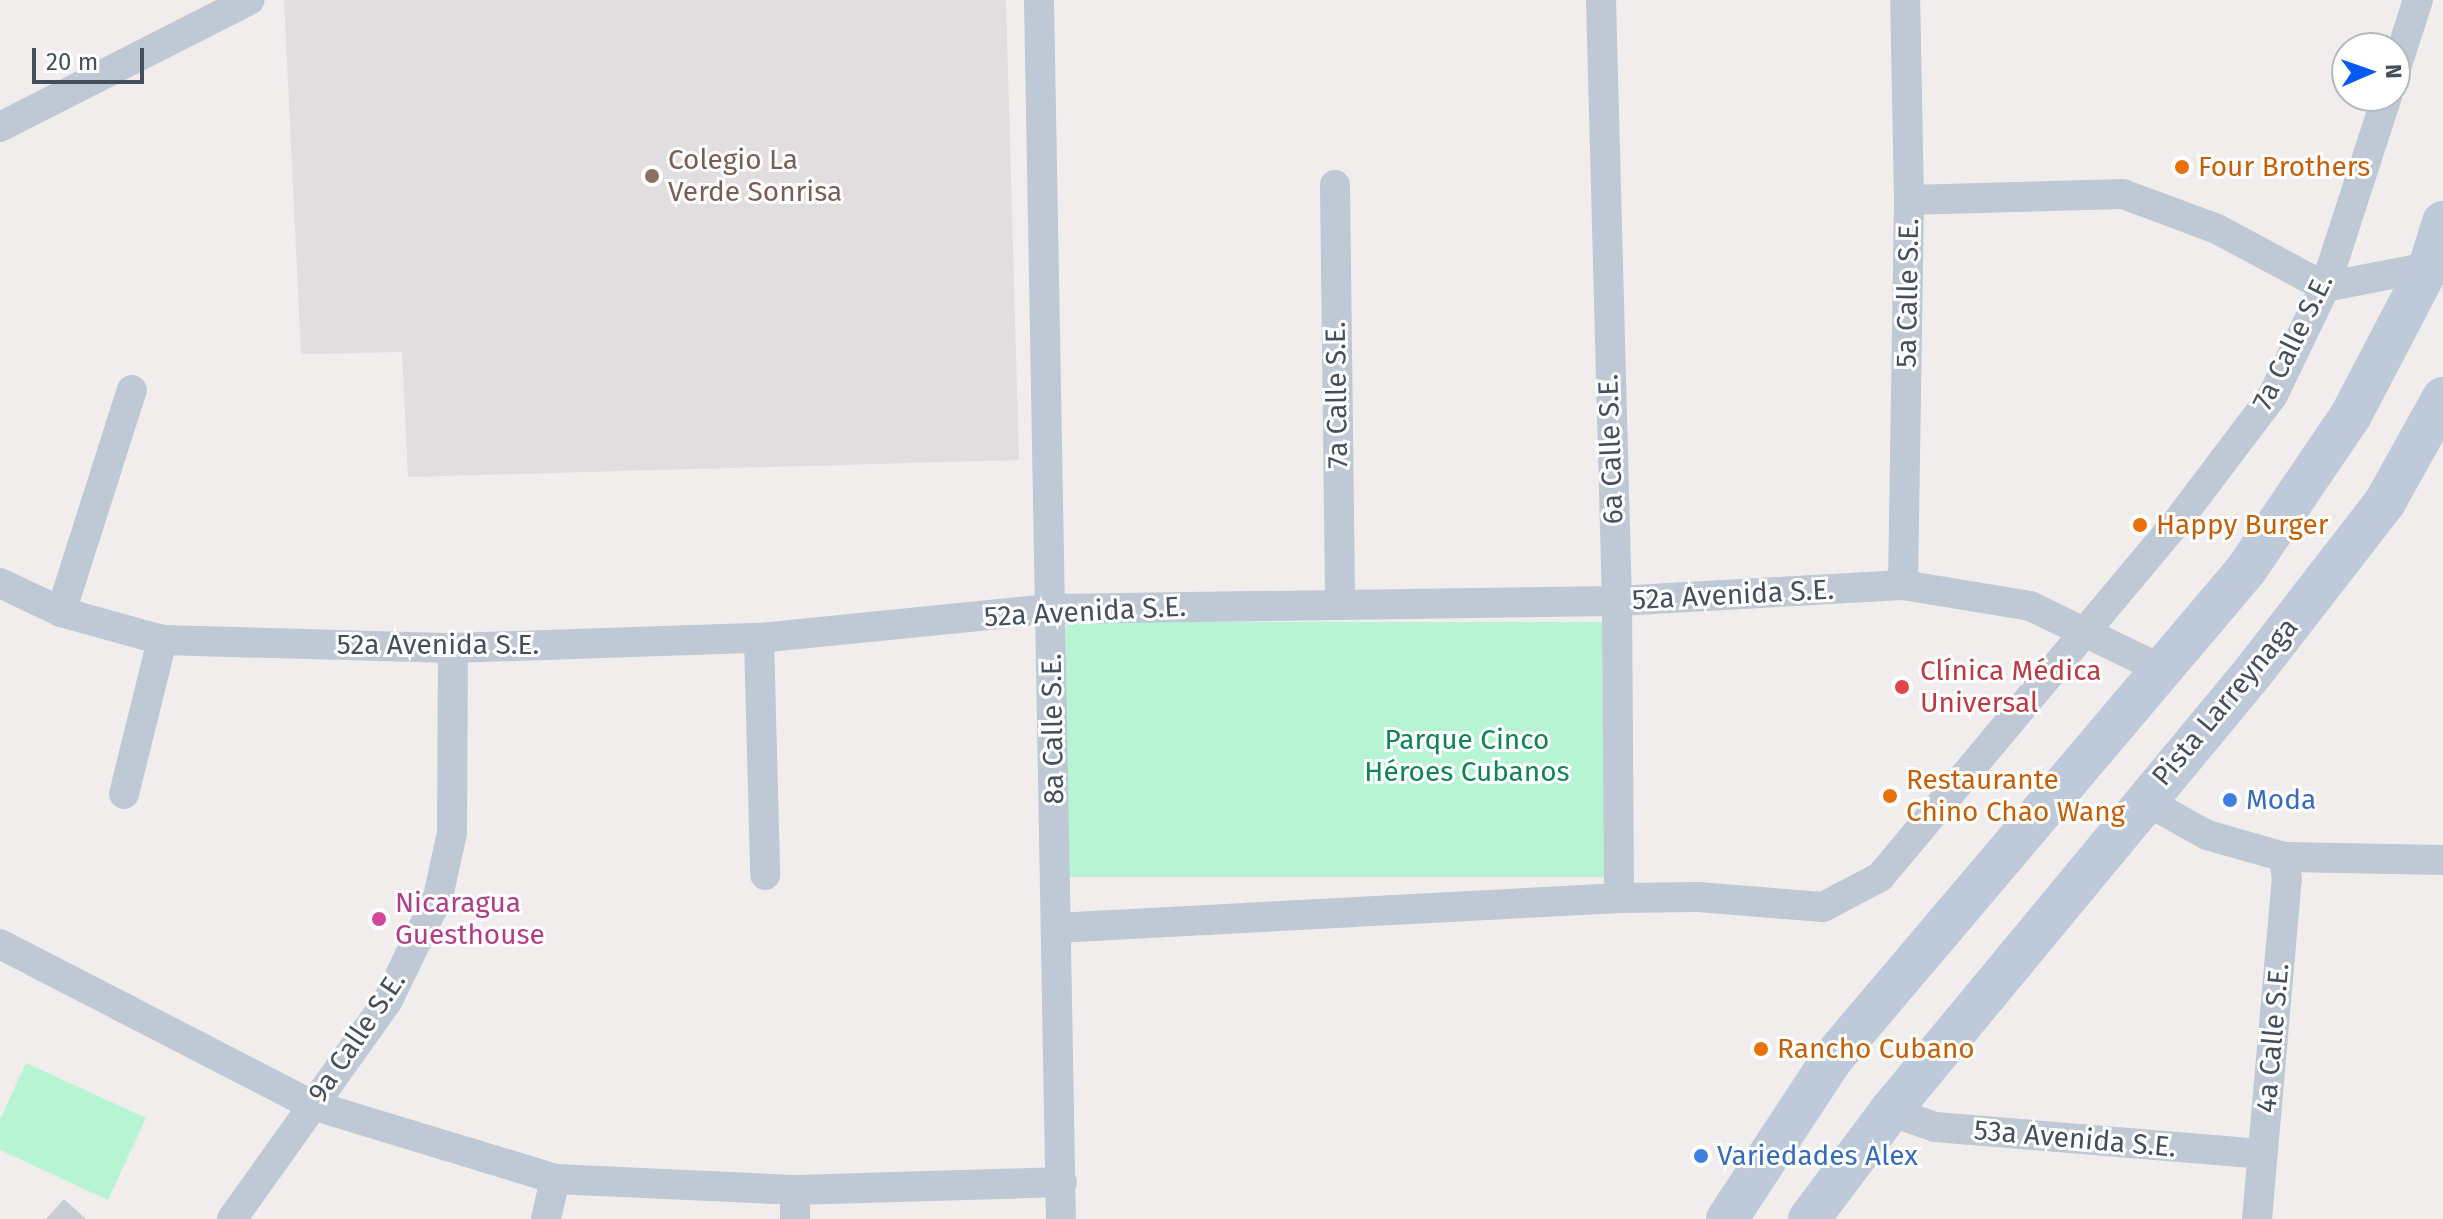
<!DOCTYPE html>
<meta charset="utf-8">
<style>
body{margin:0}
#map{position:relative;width:2443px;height:1219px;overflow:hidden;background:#f1eded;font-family:"Fira Sans",sans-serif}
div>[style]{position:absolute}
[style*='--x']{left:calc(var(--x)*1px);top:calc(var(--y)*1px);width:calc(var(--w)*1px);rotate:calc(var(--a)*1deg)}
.education>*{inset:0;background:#e2dedf}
.green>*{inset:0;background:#b6f4d3;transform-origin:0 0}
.building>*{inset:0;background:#c9ccd4}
.street>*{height:30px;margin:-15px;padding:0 15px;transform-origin:15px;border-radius:15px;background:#bfc9d5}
.secondary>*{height:42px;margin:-21px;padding:0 21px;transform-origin:21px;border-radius:21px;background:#bec9d9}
.dots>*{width:22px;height:22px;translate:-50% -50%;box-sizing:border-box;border:4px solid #fff;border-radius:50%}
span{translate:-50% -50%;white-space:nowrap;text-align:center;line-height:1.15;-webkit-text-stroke:6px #fff;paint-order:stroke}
.education-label{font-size:28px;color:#785e54}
.left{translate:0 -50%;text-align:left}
.food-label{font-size:28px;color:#c56008}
.street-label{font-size:28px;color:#444f5d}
.health-label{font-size:28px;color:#be3a42}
.park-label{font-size:28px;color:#0d8653}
.shop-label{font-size:28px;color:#366cbe}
.hotel-label{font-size:28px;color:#b23c85}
.north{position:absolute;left:2331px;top:32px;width:80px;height:80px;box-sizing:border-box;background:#fff;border:2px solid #b4b9be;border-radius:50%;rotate:88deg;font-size:22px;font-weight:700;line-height:32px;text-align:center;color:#444f5d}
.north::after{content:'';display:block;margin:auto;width:28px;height:36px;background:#055af3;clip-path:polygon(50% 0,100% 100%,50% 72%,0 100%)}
.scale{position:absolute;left:32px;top:48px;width:112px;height:36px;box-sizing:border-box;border:4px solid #444f5d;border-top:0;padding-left:10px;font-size:24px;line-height:28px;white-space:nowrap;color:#444f5d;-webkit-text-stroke:6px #fff;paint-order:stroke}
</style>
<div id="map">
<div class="education">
<div style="clip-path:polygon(284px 0,1006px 0,1019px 460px,408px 477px,402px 352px,301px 354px)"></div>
</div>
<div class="green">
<div style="left:1604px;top:622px;width:255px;height:538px;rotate:90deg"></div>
<div style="clip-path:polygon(26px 1063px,146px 1118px,108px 1200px,0 1150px,0 1120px)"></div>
</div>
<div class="building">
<div style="clip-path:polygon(64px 1199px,86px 1219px,46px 1219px)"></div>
</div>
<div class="street">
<div style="--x:1039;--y:0;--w:1219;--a:88.97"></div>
<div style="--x:1601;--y:0;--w:601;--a:88.48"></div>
<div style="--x:1617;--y:601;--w:297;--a:89.6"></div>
<div style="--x:2395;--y:71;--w:75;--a:-72.1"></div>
<div style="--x:0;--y:127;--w:280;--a:-27"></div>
<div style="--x:1335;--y:185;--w:420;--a:89.3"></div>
<div style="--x:1909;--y:200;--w:214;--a:-1.6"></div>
<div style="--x:2123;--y:194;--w:100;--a:20.4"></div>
<div style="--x:2217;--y:229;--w:123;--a:28.2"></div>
<div style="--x:2325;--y:287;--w:120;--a:-11"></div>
<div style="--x:0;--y:583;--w:68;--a:25.4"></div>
<div style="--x:61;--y:612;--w:105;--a:15.5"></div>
<div style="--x:162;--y:640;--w:291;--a:1.6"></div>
<div style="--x:453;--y:648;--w:306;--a:-1.9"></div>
<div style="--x:759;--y:638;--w:293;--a:-5.7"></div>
<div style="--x:1051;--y:609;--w:566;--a:-0.81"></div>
<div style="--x:1617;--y:601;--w:286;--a:-3.2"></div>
<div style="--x:1903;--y:585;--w:129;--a:9.4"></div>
<div style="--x:2030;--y:606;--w:150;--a:25.7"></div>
<div style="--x:1903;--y:585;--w:385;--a:-89.1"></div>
<div style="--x:1909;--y:200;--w:200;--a:-91.1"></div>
<div style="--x:61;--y:612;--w:233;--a:-72.3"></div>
<div style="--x:759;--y:638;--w:237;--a:88.5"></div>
<div style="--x:124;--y:794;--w:159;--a:-76.1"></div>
<div style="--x:2144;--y:800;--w:72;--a:29.1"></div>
<div style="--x:2207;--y:835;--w:80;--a:15.9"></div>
<div style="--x:2284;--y:857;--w:159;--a:1.1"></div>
<div style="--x:1056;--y:928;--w:564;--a:-3.05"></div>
<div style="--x:1619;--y:898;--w:79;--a:-0.7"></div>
<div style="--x:1698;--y:897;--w:125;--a:4.6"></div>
<div style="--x:1823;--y:907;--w:64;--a:-27.8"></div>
<div style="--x:1880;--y:877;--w:473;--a:-50.1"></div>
<div style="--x:2183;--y:514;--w:149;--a:-52.9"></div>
<div style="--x:2273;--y:395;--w:120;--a:-64.3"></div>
<div style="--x:2325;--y:287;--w:201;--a:-72"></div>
<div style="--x:0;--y:944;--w:351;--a:27.3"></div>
<div style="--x:312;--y:1105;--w:254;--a:16.9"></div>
<div style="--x:555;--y:1179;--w:240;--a:2.6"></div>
<div style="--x:795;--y:1190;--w:267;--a:-1.7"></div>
<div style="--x:1890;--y:1111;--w:48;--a:19.6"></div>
<div style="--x:1935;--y:1127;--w:328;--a:4.7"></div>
<div style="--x:795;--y:1190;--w:29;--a:90"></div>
<div style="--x:232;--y:1219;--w:267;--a:-54.5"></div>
<div style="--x:387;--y:1002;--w:117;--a:-64.1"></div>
<div style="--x:438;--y:897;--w:66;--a:-77.7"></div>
<div style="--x:452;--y:833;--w:185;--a:-89.7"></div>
<div style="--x:546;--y:1219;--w:41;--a:-77.3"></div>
<div style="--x:2257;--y:1219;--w:341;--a:-85"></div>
<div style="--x:2287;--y:879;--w:22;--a:-98"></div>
</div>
<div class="secondary">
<div style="--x:1727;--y:1219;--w:191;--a:-56.7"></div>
<div style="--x:1832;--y:1059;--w:641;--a:-49.75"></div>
<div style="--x:2246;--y:570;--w:187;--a:-55.9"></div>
<div style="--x:2351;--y:415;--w:170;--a:-62.4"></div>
<div style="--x:2430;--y:264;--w:44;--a:-72.8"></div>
<div style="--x:1809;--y:1219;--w:135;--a:-53.1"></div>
<div style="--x:1890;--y:1111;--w:571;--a:-50.4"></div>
<div style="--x:2254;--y:671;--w:214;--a:-52.2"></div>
<div style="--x:2385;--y:502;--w:119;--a:-60.9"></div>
</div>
<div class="dots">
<div style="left:2182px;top:167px;background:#e8710a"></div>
<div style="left:652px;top:176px;background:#8d6e63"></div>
<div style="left:2140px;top:525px;background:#e8710a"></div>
<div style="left:1902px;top:687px;background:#e0444e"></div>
<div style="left:1890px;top:796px;background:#e8710a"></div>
<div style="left:2230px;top:800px;background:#3f7fe0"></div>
<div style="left:379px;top:919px;background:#d1479c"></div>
<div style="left:1761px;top:1049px;background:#e8710a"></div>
<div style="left:1701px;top:1156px;background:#3f7fe0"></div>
</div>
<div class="education-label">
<span class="left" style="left:668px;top:176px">Colegio La<br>Verde Sonrisa</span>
</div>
<div class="food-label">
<span class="left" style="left:2198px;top:167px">Four Brothers</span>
<span class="left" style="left:2156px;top:525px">Happy Burger</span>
<span class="left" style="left:1906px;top:796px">Restaurante<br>Chino Chao Wang</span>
<span class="left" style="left:1777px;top:1049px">Rancho Cubano</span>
</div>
<div class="street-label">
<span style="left:1908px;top:293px;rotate:-89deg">5a Calle S.E.</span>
<span style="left:2293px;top:342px;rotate:-64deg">7a Calle S.E.</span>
<span style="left:1337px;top:395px;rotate:-91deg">7a Calle S.E.</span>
<span style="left:1611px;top:449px;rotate:-92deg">6a Calle S.E.</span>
<span style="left:1733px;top:595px;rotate:-3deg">52a Avenida S.E.</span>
<span style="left:1085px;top:612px;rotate:-3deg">52a Avenida S.E.</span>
<span style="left:438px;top:645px">52a Avenida S.E.</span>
<span style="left:2225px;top:702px;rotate:-50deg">Pista Larreynaga</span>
<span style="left:1053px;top:729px;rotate:-91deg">8a Calle S.E.</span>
<span style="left:357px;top:1037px;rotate:-56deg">9a Calle S.E.</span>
<span style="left:2273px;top:1038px;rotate:-85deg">4a Calle S.E.</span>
<span style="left:2075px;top:1139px;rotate:5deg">53a Avenida S.E.</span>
</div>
<div class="health-label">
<span class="left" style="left:1920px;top:687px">Clínica Médica<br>Universal</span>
</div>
<div class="park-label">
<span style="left:1467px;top:756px">Parque Cinco<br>Héroes Cubanos</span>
</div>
<div class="shop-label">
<span class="left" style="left:2246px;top:800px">Moda</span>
<span class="left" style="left:1717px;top:1156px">Variedades Alex</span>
</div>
<div class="hotel-label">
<span class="left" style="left:395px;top:919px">Nicaragua<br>Guesthouse</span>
</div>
<div class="north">N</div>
<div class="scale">20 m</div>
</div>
